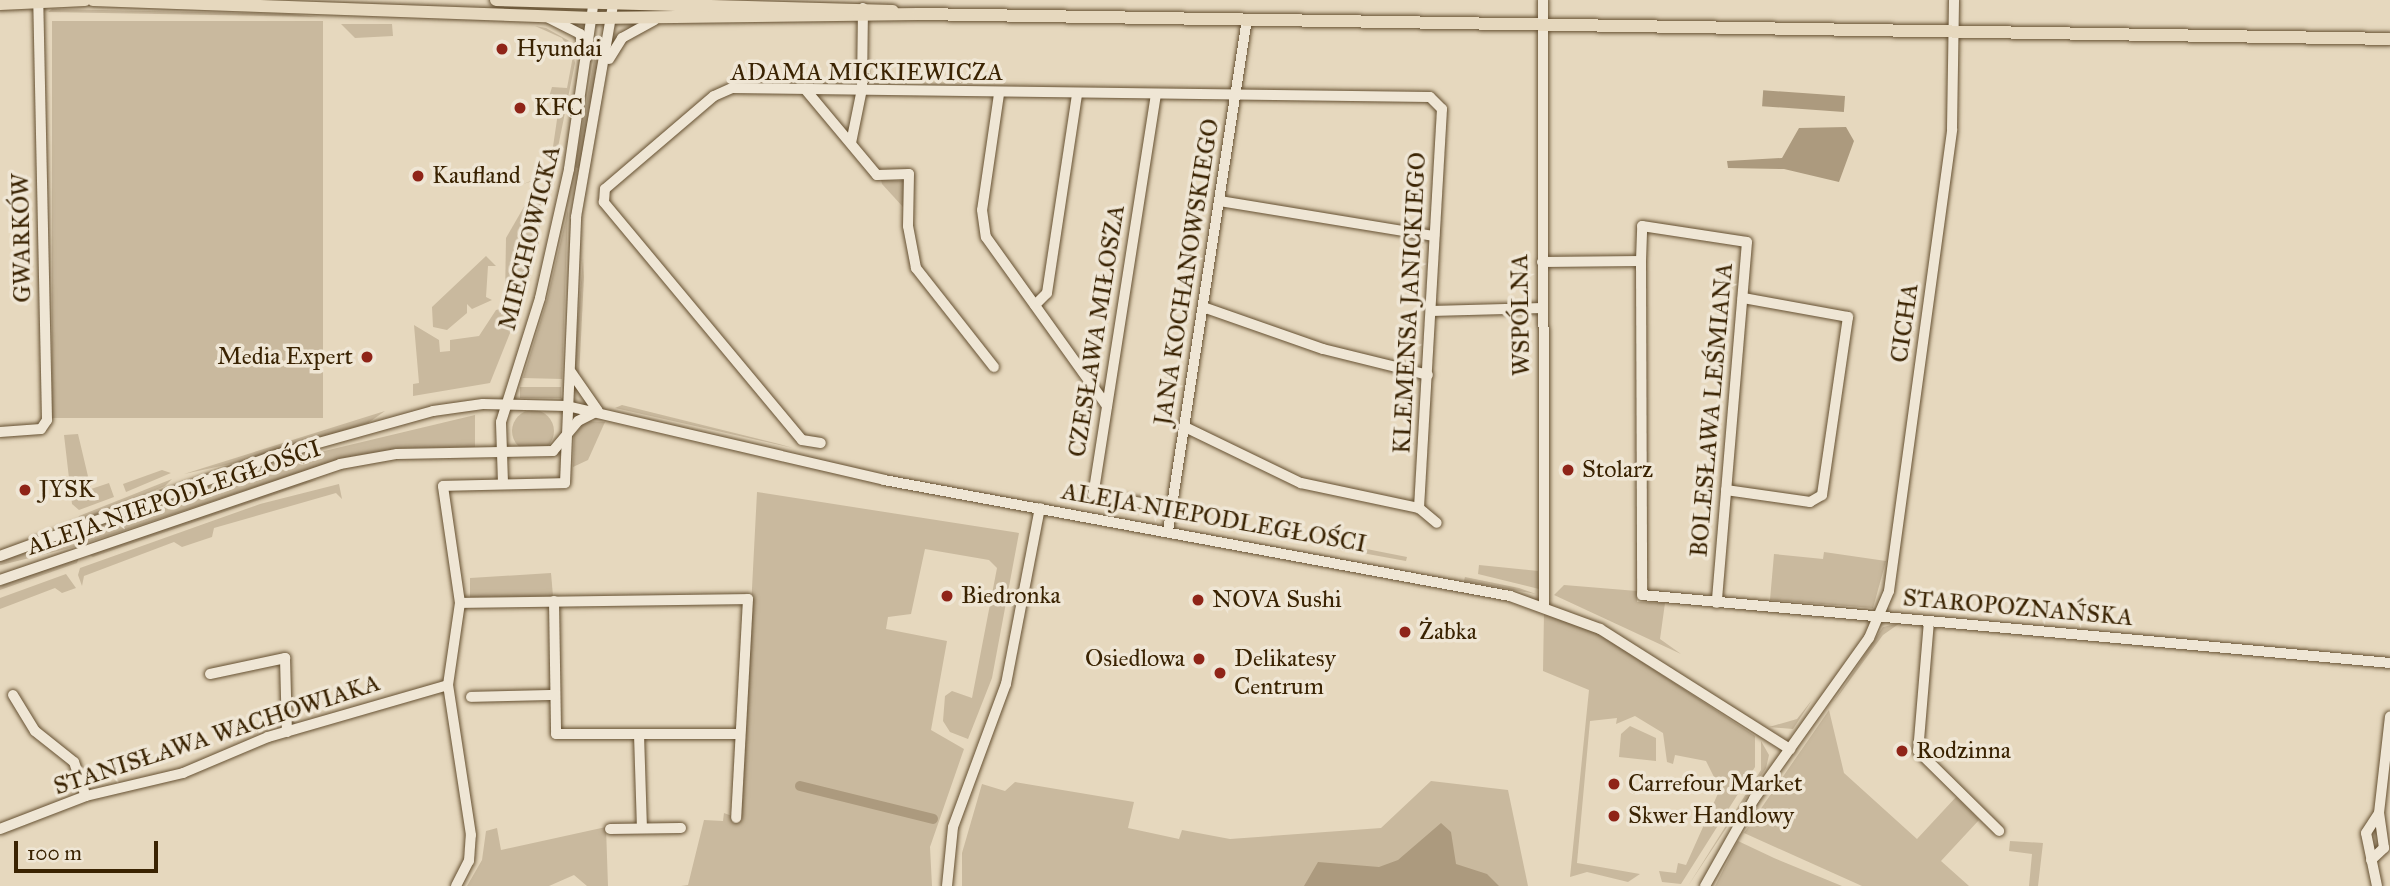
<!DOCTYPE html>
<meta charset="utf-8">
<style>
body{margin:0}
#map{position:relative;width:2390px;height:886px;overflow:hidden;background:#e6d8be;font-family:"IM FELL Great Primer",serif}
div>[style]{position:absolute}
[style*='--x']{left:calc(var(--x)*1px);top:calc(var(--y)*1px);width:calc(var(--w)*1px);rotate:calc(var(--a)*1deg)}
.green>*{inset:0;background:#c9b99e;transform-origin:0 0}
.round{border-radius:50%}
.water>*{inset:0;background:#ac9a7e;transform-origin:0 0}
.canal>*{height:10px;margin:-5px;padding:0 5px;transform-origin:5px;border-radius:5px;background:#ac9a7e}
.roads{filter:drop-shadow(0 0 2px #655031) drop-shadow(0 0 2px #655031)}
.minor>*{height:10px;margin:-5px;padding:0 5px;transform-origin:5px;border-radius:5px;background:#efe6d5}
.major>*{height:12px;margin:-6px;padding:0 6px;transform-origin:6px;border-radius:6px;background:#e6d8be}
.dots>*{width:19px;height:19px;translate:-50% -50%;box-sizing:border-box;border:4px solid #efe6d5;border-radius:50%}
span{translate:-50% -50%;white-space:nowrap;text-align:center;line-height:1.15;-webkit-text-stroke:7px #efe6d5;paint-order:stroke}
.poi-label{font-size:24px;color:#3a2302}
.left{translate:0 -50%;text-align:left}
.right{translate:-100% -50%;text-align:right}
.street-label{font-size:24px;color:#3a2302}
.scale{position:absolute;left:14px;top:841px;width:144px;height:32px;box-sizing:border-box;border:4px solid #3a2302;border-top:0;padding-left:9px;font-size:21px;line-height:24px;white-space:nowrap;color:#3a2302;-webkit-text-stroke:5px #efe6d5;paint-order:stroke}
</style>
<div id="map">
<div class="green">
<div style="clip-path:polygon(52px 9px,291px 14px,319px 17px,48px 12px)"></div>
<div style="left:52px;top:21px;width:271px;height:397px"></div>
<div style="clip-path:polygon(341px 24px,392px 24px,393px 36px,355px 38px)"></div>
<div style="clip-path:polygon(535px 26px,546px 28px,571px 42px,575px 63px,554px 167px,550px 176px,523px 184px,549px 174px,560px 99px,549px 97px,552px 87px,567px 88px,573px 56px,562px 38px)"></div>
<div style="clip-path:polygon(598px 37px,604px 38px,580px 169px,575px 167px)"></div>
<div style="clip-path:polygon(881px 180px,904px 181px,903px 207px,882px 184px)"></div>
<div style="clip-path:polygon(541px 202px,539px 242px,525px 293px,505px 297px,506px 238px,525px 205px)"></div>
<div style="clip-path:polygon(568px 210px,562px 379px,523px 378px,547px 300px)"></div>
<div style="clip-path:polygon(486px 256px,496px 266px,488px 266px,486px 297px,492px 300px,472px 309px,467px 304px,467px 313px,447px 330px,433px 327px,432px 307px)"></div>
<div style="clip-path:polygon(583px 258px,584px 277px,579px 377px,574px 370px)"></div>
<div style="clip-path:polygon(522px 303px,490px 383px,413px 396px,413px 384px,419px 383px,414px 325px,439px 340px,440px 352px,450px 351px,450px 340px,479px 336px,496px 310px)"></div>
<div style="left:520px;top:387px;width:41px;height:11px"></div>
<div style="clip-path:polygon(622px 405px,779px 444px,793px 448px,615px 408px)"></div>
<div class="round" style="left:512px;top:410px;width:42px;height:42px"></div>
<div style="clip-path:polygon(385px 411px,368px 423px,244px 461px,184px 474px)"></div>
<div style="clip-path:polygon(475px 415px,475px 447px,400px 448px,343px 458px,83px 544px,80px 532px,270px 464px)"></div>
<div style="clip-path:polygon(586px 421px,605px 422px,588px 460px,573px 467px,574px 435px)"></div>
<div style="clip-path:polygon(78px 434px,91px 489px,109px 483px,114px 497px,79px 510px,72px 504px,64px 435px)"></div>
<div style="clip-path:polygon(162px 470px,171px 473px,126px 492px,123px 484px)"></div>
<div style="clip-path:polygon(172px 479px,165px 486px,76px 523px,79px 516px)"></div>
<div style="clip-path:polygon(317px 480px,93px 557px,87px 554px,290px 483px)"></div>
<div style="clip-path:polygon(339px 484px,342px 499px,336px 493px,214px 528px,212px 537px,182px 547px,174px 542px,84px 576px,82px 586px,78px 575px,80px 568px,260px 504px)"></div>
<div style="clip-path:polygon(757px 492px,1019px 533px,992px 678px,968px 739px,950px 732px,943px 721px,945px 696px,952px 691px,972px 698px,997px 568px,989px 560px,925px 549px,911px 614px,888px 617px,886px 629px,947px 641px,931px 730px,964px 749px,930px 847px,932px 886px,681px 886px,688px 885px,704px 820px,723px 821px,724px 813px,740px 819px)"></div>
<div style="left:72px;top:535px;width:12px;height:77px;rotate:76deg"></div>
<div style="clip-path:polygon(1316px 539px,1407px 557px,1406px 561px,1313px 544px)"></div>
<div style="clip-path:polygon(1824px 552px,1886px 561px,1873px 608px,1770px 600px,1774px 554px,1823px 559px)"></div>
<div style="clip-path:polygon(79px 557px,77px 563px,0 590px,0 586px)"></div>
<div style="clip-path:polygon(1479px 565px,1538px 571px,1539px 589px,1478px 574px)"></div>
<div style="clip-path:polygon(551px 573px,553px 596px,470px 597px,470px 578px)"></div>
<div style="clip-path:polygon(66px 574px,76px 588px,62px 593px,55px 588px,0 609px,0 598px)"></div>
<div style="clip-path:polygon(1465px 577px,1519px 588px,1536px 594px,1464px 581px)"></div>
<div style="clip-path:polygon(1564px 585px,1637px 591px,1637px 602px,1665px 603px,1660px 639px,1681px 654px,1554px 595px)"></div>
<div style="clip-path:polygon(1544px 612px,1592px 629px,1755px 736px,1755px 767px,1681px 884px,1662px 882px,1659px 871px,1676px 873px,1678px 863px,1686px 865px,1720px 789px,1706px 761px,1675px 755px,1673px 764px,1667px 762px,1663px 733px,1635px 716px,1616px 724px,1617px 718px,1590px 721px,1577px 863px,1640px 874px,1628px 882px,1587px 872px,1570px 877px,1589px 690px,1543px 671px)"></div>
<div style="clip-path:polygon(1900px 623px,1883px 635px,1833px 703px,1883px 627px)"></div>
<div style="clip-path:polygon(1812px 700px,1793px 729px,1769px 727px,1797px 719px)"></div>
<div style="clip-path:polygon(1829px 710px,1844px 773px,1917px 839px,1956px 797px,1979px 820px,1941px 861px,1969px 886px,1862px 886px,1744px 833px)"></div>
<div style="clip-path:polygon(1630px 726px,1656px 738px,1656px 761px,1619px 757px,1621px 734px)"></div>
<div style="clip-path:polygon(1761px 741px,1769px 755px,1766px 768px,1688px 886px,1761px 770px)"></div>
<div style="clip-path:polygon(1431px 781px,1508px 790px,1528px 886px,962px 886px,962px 853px,982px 784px,1005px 791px,1015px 782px,1134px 802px,1128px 828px,1179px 839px,1182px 830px,1230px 839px,1381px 828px)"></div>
<div style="clip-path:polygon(606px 827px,608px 886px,587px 886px,574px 875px,549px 886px,467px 886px,482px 860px,486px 831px,497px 828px,501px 850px)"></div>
<div style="clip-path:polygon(1738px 841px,1774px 858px,1842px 886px,1715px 886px)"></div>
<div style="clip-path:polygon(2010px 841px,2043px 843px,2038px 886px,2029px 886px,2032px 854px,2009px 851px)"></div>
</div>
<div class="water">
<div style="left:1845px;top:96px;width:16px;height:82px;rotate:94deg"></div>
<div style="clip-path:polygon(1846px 127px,1854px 141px,1839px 182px,1784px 169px,1728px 168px,1727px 161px,1782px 158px,1799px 128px)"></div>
<div style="clip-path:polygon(1441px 823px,1451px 832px,1456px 864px,1487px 874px,1499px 886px,1304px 886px,1318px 862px,1379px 867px,1398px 860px)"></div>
</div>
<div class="canal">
<div style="--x:800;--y:786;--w:137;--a:13.9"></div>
</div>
<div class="roads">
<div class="minor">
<div style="--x:1543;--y:0;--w:606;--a:89.91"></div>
<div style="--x:549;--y:18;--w:35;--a:27"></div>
<div style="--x:580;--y:34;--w:24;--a:73"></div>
<div style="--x:609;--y:59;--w:25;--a:-58"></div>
<div style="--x:622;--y:38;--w:37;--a:-29"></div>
<div style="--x:805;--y:89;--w:112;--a:50.1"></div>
<div style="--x:877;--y:175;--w:32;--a:-2"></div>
<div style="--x:909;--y:174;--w:52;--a:91.1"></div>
<div style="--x:908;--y:226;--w:43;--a:79.2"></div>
<div style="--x:916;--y:268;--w:126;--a:51.8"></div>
<div style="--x:999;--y:94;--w:117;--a:98.3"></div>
<div style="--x:982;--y:210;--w:27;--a:82"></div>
<div style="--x:986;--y:237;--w:208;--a:54.4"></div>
<div style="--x:1156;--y:94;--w:406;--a:98.9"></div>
<div style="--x:1093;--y:495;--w:80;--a:9.3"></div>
<div style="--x:851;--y:143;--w:55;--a:-78.5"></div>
<div style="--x:862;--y:89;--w:81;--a:-89.3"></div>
<div style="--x:1220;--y:201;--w:217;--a:9.3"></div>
<div style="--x:1641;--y:261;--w:35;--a:-88"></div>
<div style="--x:1642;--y:226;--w:106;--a:8.7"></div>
<div style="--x:1747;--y:242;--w:362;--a:94.8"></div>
<div style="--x:1542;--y:262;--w:99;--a:-0.6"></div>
<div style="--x:1641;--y:261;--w:334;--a:89.8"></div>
<div style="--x:1642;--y:595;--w:751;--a:5.19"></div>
<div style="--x:1035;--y:305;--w:17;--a:-45"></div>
<div style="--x:1047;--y:293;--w:201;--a:-81.4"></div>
<div style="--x:1203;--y:307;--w:127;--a:19.3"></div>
<div style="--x:1323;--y:349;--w:108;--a:13.9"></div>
<div style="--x:1431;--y:311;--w:112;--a:-1.5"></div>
<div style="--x:571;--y:372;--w:47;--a:55.3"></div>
<div style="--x:1185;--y:427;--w:129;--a:25.8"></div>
<div style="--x:1301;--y:483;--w:121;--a:12"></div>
<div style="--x:1419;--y:508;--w:23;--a:40"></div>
<div style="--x:0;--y:432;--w:41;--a:-4.2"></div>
<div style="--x:41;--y:429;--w:11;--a:-56"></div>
<div style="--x:47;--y:420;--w:416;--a:-91.2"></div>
<div style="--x:802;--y:440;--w:310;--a:-129.8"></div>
<div style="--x:604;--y:202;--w:13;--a:-86"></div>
<div style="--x:605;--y:189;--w:143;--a:-40.5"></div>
<div style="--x:714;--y:96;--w:20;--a:-24"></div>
<div style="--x:732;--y:88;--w:698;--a:0.74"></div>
<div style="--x:1430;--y:97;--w:17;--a:45"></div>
<div style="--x:1442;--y:109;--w:400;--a:93.3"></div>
<div style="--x:802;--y:440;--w:19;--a:9"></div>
<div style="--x:503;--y:483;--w:61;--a:-91.9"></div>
<div style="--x:501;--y:422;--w:130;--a:-72.5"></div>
<div style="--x:540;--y:298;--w:132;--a:-77.3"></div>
<div style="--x:569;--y:169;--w:171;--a:-81.6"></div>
<div style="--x:1726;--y:490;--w:85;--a:8.1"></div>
<div style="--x:1810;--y:502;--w:14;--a:-30"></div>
<div style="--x:1822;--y:495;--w:180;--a:-81.7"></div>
<div style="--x:1848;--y:317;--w:107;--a:-169.7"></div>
<div style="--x:1168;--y:531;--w:518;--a:-81.23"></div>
<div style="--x:0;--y:556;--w:297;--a:-20.1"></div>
<div style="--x:279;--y:454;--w:160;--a:-15.6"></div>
<div style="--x:433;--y:411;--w:50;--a:-8"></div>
<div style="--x:483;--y:404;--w:84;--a:1.4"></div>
<div style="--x:567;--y:406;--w:326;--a:13.1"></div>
<div style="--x:884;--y:480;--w:637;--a:10.5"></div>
<div style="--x:1510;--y:596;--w:96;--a:20.1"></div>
<div style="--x:1600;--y:629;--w:225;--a:32.3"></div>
<div style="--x:0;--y:580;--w:359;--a:-18.8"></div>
<div style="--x:340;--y:464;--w:58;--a:-10"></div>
<div style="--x:397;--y:454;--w:156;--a:-1.1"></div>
<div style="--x:553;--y:451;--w:39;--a:-50"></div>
<div style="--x:578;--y:421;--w:22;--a:-27"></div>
<div style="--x:554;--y:601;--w:133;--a:89.1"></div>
<div style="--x:556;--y:734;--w:184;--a:0"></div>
<div style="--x:460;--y:603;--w:288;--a:-0.8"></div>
<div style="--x:748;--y:599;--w:219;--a:93.1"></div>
<div style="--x:1929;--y:621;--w:130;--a:94.8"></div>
<div style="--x:1918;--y:751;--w:114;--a:44.6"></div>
<div style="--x:210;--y:674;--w:77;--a:-12"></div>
<div style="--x:285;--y:658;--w:74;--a:88.5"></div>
<div style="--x:13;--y:695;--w:42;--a:58.6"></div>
<div style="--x:35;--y:731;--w:50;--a:38.5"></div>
<div style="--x:74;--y:762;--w:36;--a:71"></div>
<div style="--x:471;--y:697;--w:84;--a:-1.4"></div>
<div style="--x:639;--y:734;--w:94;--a:88.2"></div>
<div style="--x:0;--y:829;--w:92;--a:-21"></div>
<div style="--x:86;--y:796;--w:100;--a:-13.3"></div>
<div style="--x:183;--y:773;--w:92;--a:-23"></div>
<div style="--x:268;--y:737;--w:187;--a:-16.1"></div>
<div style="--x:610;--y:829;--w:71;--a:-0.8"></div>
<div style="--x:2371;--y:860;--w:18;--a:-43"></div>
<div style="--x:2384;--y:848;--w:35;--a:-98"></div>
<div style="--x:456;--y:886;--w:28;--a:-63"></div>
<div style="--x:469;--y:861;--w:26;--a:-86"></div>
<div style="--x:471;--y:835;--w:152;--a:-98.7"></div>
<div style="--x:448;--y:685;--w:83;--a:-81.7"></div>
<div style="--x:460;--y:603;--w:118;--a:-98.3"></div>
<div style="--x:443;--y:486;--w:122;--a:-1.4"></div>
<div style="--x:565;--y:483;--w:266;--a:-87.6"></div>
<div style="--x:576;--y:217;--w:220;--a:-80.1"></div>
<div style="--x:947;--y:886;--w:59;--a:-84.2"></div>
<div style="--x:953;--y:827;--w:153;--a:-69.7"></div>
<div style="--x:1006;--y:684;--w:179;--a:-79.1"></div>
<div style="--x:1705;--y:886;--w:100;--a:-60.6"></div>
<div style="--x:1754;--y:799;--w:198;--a:-54.5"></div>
<div style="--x:1869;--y:638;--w:51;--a:-66.9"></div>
<div style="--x:1889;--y:591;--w:466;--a:-82.2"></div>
<div style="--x:1952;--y:129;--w:129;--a:-89.1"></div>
<div style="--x:2377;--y:886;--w:54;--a:-101.7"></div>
<div style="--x:2366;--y:833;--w:24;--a:-57"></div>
<div style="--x:2379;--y:813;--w:97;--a:-83.5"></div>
</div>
<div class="major">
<div style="--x:93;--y:0;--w:501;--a:2.06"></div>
<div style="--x:594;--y:18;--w:324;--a:-0.7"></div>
<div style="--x:918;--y:14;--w:1472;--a:0.97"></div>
<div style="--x:496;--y:0;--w:397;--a:1.6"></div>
<div style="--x:0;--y:4;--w:85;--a:-2.7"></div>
</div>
</div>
<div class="dots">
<div style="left:502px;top:49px;background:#8f2418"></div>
<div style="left:520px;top:108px;background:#8f2418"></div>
<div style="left:418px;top:176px;background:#8f2418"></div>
<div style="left:367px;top:357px;background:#8f2418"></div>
<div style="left:1568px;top:470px;background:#8f2418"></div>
<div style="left:25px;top:490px;background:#8f2418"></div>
<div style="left:947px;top:596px;background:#8f2418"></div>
<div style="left:1198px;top:600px;background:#8f2418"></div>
<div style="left:1405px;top:632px;background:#8f2418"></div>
<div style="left:1199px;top:659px;background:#8f2418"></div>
<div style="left:1220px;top:673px;background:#8f2418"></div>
<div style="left:1902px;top:751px;background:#8f2418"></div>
<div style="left:1614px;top:784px;background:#8f2418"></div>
<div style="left:1614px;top:816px;background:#8f2418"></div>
</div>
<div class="poi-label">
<span class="left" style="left:516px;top:49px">Hyundai</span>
<span class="left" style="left:534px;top:108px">KFC</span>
<span class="left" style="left:432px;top:176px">Kaufland</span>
<span class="right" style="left:353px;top:357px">Media Expert</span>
<span class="left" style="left:1582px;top:470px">Stolarz</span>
<span class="left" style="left:39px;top:490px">JYSK</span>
<span class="left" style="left:961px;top:596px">Biedronka</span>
<span class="left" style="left:1212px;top:600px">NOVA Sushi</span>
<span class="left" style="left:1419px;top:632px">Żabka</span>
<span class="right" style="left:1185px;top:659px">Osiedlowa</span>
<span class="left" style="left:1234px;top:673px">Delikatesy<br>Centrum</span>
<span class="left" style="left:1916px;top:751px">Rodzinna</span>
<span class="left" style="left:1628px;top:784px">Carrefour Market</span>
<span class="left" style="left:1628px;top:816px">Skwer Handlowy</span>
</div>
<div class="street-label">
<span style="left:867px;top:73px">ADAMA MICKIEWICZA</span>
<span style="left:22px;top:238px;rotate:-91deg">GWARKÓW</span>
<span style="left:530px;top:238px;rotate:-76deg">MIECHOWICKA</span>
<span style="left:1187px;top:272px;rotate:-81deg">JANA KOCHANOWSKIEGO</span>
<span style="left:1410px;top:303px;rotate:-87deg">KLEMENSA JANICKIEGO</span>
<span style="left:1521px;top:315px;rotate:-91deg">WSPÓLNA</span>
<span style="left:1905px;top:323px;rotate:-82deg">CICHA</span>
<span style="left:1097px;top:331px;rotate:-81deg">CZESŁAWA MIŁOSZA</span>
<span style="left:1712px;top:410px;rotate:-85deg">BOLESŁAWA LEŚMIANA</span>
<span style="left:174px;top:498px;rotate:-19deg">ALEJA NIEPODLEGŁOŚCI</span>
<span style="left:1214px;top:518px;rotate:10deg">ALEJA NIEPODLEGŁOŚCI</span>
<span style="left:2018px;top:608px;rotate:5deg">STAROPOZNAŃSKA</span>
<span style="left:217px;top:735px;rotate:-18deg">STANISŁAWA WACHOWIAKA</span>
</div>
<div class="scale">100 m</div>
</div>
